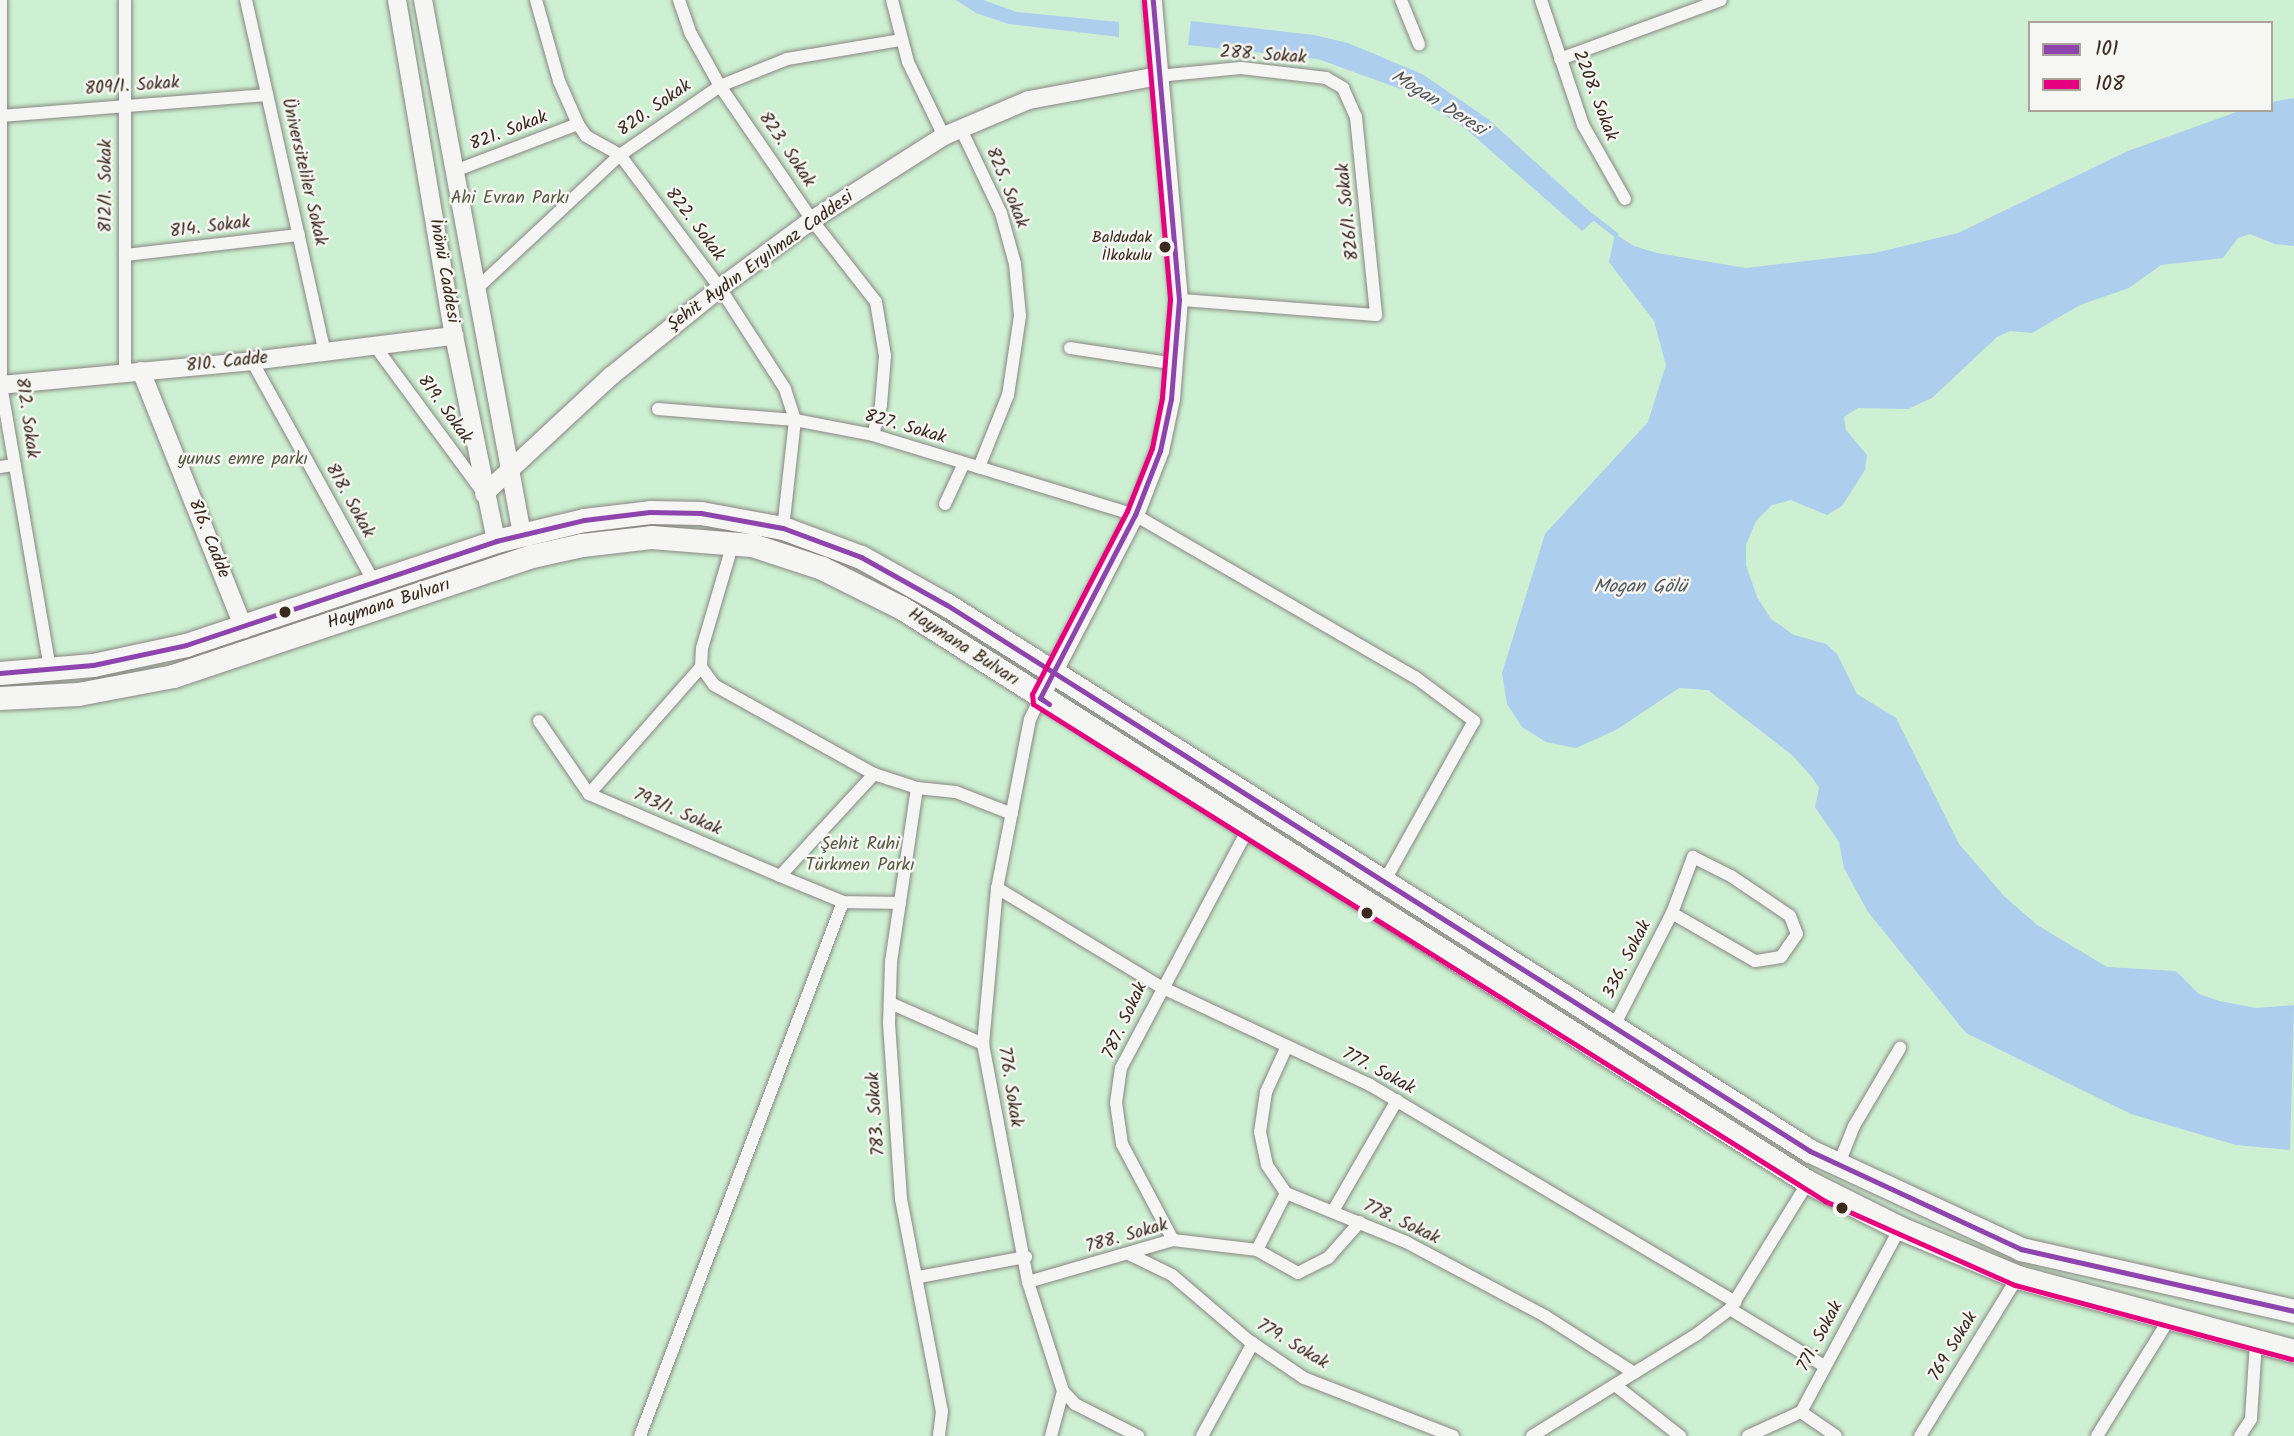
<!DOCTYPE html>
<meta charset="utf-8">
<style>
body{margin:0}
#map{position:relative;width:2294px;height:1436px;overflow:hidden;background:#f5f5f3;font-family:Kalam,sans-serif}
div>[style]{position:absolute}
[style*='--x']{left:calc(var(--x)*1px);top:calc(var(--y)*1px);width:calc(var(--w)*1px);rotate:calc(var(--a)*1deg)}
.green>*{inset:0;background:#ccf0d1}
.water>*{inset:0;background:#adceec}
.stream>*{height:4.5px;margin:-2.25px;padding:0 2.25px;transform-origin:2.25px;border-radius:2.25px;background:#adceec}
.roads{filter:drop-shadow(0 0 2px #8a8683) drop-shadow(0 0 2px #8a8683)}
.street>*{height:12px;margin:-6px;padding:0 6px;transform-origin:6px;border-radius:6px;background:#f5f5f3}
.secondary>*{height:18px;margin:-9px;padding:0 9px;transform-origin:9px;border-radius:9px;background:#f5f5f3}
.highway>*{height:23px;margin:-11.5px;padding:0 11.5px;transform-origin:11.5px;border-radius:11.5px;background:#f5f5f3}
.bus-1>*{height:5px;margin:-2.5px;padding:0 2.5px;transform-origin:2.5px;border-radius:2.5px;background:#8e44ad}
.bus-2>*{height:5px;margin:-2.5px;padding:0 2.5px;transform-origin:2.5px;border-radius:2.5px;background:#e5007d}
.dots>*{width:19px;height:19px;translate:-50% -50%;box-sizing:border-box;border:4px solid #f6f6f2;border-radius:50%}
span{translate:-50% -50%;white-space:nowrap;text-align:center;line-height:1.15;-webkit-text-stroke:5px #f6f6f2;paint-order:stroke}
.bus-label{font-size:16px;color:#3b2a1e}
.right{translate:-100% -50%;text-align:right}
.street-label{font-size:18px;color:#3b2a1e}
.park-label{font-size:18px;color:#575a44}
.water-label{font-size:19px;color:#54565b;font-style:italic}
.legend{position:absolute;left:2028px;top:21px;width:245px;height:91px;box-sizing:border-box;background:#f6f6f2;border:2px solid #aba49d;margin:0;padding:9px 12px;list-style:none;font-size:21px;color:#3b2a1e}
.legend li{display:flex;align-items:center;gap:14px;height:35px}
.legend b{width:35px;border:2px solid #aba49d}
</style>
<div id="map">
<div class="green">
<div style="clip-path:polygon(evenodd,0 0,2294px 0,2294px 1436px,0 1436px,0 0,2030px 23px,2271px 23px,2271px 110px,2030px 110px,2030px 23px)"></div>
</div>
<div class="water">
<div style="clip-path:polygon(956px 0,983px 0,1017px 12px,1119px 22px,1119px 37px,1009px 24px,976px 13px)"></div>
<div style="clip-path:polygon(1191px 21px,1314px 35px,1348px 43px,1422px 74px,1488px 119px,1597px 218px,1582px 231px,1466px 129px,1409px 92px,1318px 59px,1188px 45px)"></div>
<div style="clip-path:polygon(2294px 98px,2294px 246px,2275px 244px,2250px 234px,2238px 238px,2223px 258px,2161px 265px,2129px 288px,2080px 305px,2032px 333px,2010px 331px,1997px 337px,1932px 398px,1908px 409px,1858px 408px,1844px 417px,1846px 430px,1867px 455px,1865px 470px,1842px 506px,1827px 515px,1791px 500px,1772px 505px,1756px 521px,1746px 545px,1746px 565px,1757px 597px,1771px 619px,1794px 635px,1826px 644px,1837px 654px,1857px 694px,1896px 718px,1959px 844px,2004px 896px,2037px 925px,2107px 967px,2176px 971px,2199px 994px,2219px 1001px,2256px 1008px,2294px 1005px,2290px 1150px,2236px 1145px,2131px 1114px,1966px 1033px,1868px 912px,1844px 868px,1839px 842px,1815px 807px,1819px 788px,1812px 777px,1792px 755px,1708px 690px,1679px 688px,1616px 730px,1576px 748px,1546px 742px,1522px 727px,1507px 704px,1502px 673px,1545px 534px,1648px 422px,1666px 365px,1654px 321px,1609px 262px,1615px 234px,1634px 246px,1657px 253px,1746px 268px,1875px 253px,1958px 233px,2128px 151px,2242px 110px,2271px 110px,2271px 102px)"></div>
</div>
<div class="stream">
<div style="--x:1591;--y:215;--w:31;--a:38"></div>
</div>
<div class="roads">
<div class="street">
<div style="--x:1;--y:0;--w:385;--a:90"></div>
<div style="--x:1;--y:385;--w:289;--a:80.2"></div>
<div style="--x:246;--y:0;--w:361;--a:77.4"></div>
<div style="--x:536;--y:0;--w:84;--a:74.1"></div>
<div style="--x:559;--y:81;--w:47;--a:66.2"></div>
<div style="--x:578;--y:124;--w:14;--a:56"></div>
<div style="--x:586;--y:136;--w:39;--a:29"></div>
<div style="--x:620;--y:155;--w:166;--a:53.1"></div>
<div style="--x:720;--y:288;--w:120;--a:57.2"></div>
<div style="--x:785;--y:389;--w:33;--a:72"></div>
<div style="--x:795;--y:420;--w:109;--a:96.3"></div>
<div style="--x:679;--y:0;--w:36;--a:71"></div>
<div style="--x:691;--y:34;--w:60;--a:60.9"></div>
<div style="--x:720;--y:86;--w:163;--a:55.5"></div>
<div style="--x:812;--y:220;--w:104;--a:52"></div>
<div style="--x:876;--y:302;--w:55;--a:80.5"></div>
<div style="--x:885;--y:356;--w:49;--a:94.7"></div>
<div style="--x:881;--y:405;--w:31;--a:105"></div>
<div style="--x:892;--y:0;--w:64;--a:75.5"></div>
<div style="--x:908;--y:62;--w:82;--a:64.1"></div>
<div style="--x:1401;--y:0;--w:48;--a:67.8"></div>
<div style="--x:1541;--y:0;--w:132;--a:71.4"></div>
<div style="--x:1583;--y:125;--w:85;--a:60.4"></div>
<div style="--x:1560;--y:59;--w:171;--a:-20.1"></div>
<div style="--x:1158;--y:76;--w:83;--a:-5.5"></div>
<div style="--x:1241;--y:68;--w:86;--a:6.7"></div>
<div style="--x:1326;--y:78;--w:20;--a:30"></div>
<div style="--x:1343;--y:88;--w:32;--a:66"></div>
<div style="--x:1356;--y:117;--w:199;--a:84.2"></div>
<div style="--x:1376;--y:315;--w:198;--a:-175.6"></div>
<div style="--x:0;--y:116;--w:268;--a:-4.5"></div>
<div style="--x:960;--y:127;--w:95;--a:64.5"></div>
<div style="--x:1001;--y:213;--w:53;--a:74.6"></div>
<div style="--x:1015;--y:264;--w:52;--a:84.5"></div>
<div style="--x:1020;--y:316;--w:80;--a:98.6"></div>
<div style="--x:1008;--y:395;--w:78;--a:111.9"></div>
<div style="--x:452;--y:172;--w:135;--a:-20.9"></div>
<div style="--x:125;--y:255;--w:175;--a:-6.6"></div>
<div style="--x:474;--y:291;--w:200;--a:-43"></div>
<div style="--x:620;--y:155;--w:121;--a:-34.6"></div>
<div style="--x:720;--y:86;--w:72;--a:-21.9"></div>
<div style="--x:787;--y:59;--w:116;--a:-9.5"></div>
<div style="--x:375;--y:346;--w:184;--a:53.6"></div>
<div style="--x:1070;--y:348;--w:107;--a:8.6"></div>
<div style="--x:252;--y:361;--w:255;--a:61.1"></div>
<div style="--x:125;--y:373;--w:373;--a:-90"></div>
<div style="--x:658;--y:409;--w:137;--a:4.6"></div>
<div style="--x:795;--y:420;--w:79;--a:10.9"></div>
<div style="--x:873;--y:435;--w:274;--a:17"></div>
<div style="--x:1135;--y:515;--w:323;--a:30.1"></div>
<div style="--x:1415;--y:677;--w:74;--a:36.7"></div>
<div style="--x:1474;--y:721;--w:182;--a:119.2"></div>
<div style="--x:0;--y:467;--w:15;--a:-8"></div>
<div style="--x:945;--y:504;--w:45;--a:-65.1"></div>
<div style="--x:733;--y:543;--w:109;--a:106.4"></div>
<div style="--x:702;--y:648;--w:19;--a:93"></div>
<div style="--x:701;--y:667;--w:22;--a:54"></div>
<div style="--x:714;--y:685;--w:183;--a:29.1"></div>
<div style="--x:874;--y:774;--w:45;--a:18"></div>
<div style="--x:917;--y:788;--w:39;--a:6"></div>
<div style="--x:956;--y:792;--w:60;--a:21.4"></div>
<div style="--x:701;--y:667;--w:169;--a:131.4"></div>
<div style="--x:589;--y:794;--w:208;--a:23.2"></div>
<div style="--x:780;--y:876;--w:139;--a:-47.3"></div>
<div style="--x:1040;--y:698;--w:23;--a:115"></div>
<div style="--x:1030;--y:719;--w:172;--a:101"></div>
<div style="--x:997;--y:888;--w:157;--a:95.1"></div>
<div style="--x:983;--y:1044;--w:242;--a:79.3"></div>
<div style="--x:1028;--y:1282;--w:114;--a:72.2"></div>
<div style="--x:1063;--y:1391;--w:47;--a:104.9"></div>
<div style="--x:539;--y:721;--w:88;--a:55.6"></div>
<div style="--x:917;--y:788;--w:177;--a:98.5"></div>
<div style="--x:891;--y:963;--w:60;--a:91.9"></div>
<div style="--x:889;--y:1023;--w:176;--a:86.1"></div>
<div style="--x:901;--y:1199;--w:216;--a:79.1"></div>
<div style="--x:942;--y:1411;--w:25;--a:97"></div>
<div style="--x:780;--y:876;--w:68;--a:22.4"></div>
<div style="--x:843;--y:902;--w:57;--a:1"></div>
<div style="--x:997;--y:888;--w:192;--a:31.1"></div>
<div style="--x:1161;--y:987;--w:231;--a:25.1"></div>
<div style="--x:1370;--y:1085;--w:425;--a:30.7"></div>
<div style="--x:890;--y:1003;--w:102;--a:23.8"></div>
<div style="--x:1615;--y:1024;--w:125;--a:-62.8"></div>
<div style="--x:1672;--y:913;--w:60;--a:-69.4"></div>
<div style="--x:1693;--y:857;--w:42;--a:26.6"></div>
<div style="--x:1731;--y:876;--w:71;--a:34.1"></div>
<div style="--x:1790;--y:916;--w:19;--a:69"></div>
<div style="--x:1797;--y:934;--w:28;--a:125"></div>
<div style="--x:1781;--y:957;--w:26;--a:171"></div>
<div style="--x:1755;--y:961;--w:96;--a:-150"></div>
<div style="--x:1287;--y:1046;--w:51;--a:114.5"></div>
<div style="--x:1266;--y:1092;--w:40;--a:98.5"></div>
<div style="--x:1260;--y:1132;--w:34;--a:78"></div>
<div style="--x:1267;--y:1165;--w:34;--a:56"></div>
<div style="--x:1286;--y:1193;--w:130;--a:22.2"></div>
<div style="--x:1406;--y:1242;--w:157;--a:28"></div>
<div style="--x:1545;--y:1316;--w:106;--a:32.6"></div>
<div style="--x:1838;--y:1166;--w:43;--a:-68.2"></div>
<div style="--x:1854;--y:1126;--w:91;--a:-59.5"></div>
<div style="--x:1333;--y:1211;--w:128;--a:-60"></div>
<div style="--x:1173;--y:1240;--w:109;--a:-118"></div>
<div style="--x:1122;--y:1144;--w:41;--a:-98.3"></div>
<div style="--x:1116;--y:1103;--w:35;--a:-82"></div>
<div style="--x:1121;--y:1068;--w:273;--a:-62"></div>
<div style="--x:1257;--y:1250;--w:47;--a:29.3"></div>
<div style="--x:1298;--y:1273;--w:34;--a:-27"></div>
<div style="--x:1328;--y:1258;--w:48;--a:-48.4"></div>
<div style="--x:1131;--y:1255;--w:46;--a:26"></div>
<div style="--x:1172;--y:1275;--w:100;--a:40.5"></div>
<div style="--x:1248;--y:1340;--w:68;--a:34.2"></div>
<div style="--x:1304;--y:1378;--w:160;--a:21.3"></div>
<div style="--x:919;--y:1277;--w:109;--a:-10.6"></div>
<div style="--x:1028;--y:1282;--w:151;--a:-16.2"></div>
<div style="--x:1173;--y:1240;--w:85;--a:6.8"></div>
<div style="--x:1257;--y:1250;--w:64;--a:-63"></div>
<div style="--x:1730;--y:1309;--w:110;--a:31.2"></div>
<div style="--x:1615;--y:1385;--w:83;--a:38.1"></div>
<div style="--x:1063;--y:1391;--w:18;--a:47"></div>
<div style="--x:1075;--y:1404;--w:71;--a:26.9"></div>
<div style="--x:1801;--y:1412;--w:42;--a:34.4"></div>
<div style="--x:640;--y:1436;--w:571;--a:-69.19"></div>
<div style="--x:1202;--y:1436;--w:106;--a:-61.3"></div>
<div style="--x:1532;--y:1436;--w:194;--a:-31.7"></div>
<div style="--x:1697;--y:1334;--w:41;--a:-37.1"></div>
<div style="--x:1730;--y:1309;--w:149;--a:-58.4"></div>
<div style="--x:1748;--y:1436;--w:58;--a:-24.4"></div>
<div style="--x:1801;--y:1412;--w:209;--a:-61.7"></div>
<div style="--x:1920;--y:1436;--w:187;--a:-58.4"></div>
<div style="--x:2097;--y:1436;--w:139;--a:-58.3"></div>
<div style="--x:2240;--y:1436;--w:20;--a:-57"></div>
<div style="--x:2251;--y:1419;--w:77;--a:-86.3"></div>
</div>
<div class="secondary">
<div style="--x:397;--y:0;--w:341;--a:80.4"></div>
<div style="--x:454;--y:336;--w:209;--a:78.4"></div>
<div style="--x:423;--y:0;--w:543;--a:79.5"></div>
<div style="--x:141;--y:371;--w:278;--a:68.2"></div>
<div style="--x:0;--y:385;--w:253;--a:-5.4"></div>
<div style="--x:252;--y:361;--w:204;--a:-7.1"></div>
<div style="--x:484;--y:494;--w:173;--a:-42.9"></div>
<div style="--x:611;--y:376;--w:140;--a:-38.9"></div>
<div style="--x:720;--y:288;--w:114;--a:-36.5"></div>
<div style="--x:812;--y:220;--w:156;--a:-32.5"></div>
<div style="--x:944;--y:136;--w:92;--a:-23"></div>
<div style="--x:1029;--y:100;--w:131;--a:-10.5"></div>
<div style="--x:1040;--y:698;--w:206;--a:-62.6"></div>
<div style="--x:1135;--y:515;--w:69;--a:-68.7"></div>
<div style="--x:1160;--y:451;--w:53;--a:-78.1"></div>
<div style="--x:1171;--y:399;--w:99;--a:-85.4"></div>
<div style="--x:1179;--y:300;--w:301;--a:-95"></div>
</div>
<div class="highway">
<div style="--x:0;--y:673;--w:93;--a:-4.9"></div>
<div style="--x:93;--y:665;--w:95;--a:-12.1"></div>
<div style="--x:186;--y:645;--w:327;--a:-18.5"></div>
<div style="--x:496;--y:541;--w:90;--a:-13.4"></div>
<div style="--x:584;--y:520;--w:66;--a:-6.9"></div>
<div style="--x:650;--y:512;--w:51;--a:1.1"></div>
<div style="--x:701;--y:513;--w:83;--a:10.4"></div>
<div style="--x:783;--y:528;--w:83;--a:20.4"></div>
<div style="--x:861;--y:557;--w:98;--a:29.2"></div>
<div style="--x:947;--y:605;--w:1021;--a:32.32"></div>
<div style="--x:1810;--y:1151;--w:233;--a:24.9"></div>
<div style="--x:2021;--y:1249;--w:280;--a:12.8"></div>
<div style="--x:0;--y:698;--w:78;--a:-2.9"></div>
<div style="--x:78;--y:694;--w:97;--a:-10.7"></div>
<div style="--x:173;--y:676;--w:379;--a:-18.5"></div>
<div style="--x:532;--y:556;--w:51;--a:-12.4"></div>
<div style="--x:582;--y:545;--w:69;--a:-6.6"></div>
<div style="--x:651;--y:537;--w:101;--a:4.5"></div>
<div style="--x:752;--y:545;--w:74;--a:18.2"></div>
<div style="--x:822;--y:568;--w:89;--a:26.6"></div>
<div style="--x:902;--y:608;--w:1073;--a:32.36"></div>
<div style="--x:1808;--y:1182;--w:103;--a:26.6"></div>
<div style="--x:1900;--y:1228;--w:128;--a:22.6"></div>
<div style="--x:2018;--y:1277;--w:286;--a:15"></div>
</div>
</div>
<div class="bus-1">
<div style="--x:0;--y:673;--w:93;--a:-4.9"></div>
<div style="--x:93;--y:665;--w:95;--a:-12.1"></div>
<div style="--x:186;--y:645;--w:327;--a:-18.5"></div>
<div style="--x:496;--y:541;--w:90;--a:-13.4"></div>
<div style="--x:584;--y:520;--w:66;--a:-6.9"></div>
<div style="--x:650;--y:512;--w:51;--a:1.1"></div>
<div style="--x:701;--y:513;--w:83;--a:10.4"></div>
<div style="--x:783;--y:528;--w:83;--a:20.4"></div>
<div style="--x:861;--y:557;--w:98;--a:29.2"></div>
<div style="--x:947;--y:605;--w:1021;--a:32.32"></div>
<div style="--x:1810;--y:1151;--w:233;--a:24.9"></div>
<div style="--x:2021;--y:1249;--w:280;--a:12.8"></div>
<div style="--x:1049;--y:704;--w:11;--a:-146"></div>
<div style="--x:1040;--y:698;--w:206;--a:-62.6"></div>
<div style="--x:1135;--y:515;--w:69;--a:-68.7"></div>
<div style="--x:1160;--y:451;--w:53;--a:-78.1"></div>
<div style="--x:1171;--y:399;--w:99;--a:-85.4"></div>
<div style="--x:1179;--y:300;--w:301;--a:-95"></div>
</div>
<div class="bus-2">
<div style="--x:1144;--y:1;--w:300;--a:85"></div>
<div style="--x:1170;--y:300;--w:98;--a:94.7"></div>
<div style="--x:1162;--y:398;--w:51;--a:101.3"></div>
<div style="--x:1152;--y:448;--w:68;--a:111.6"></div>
<div style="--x:1127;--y:511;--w:206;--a:117.4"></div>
<div style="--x:1032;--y:694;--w:10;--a:84"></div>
<div style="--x:1033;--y:704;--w:935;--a:32.11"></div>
<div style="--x:1825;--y:1201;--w:208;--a:23.9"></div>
<div style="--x:2015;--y:1285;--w:287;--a:15"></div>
</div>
<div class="dots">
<div style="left:1165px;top:247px;background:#3b2a1e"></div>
<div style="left:285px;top:612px;background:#3b2a1e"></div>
<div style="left:1367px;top:913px;background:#3b2a1e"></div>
<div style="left:1842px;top:1208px;background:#3b2a1e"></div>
</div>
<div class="bus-label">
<span class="right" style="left:1152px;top:247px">Baldudak<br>İlkokulu</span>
</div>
<div class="street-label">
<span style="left:1263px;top:56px;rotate:4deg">288. Sokak</span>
<span style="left:132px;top:87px;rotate:-4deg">809/1. Sokak</span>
<span style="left:1594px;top:96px;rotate:69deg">2208. Sokak</span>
<span style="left:655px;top:109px;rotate:-35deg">820. Sokak</span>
<span style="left:509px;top:132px;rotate:-21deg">821. Sokak</span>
<span style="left:786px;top:150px;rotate:56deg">823. Sokak</span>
<span style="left:303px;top:172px;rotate:77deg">Üniversiteliler Sokak</span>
<span style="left:107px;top:186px;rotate:-90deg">812/1. Sokak</span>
<span style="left:1006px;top:188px;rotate:68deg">825. Sokak</span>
<span style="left:1349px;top:212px;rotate:-96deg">826/1. Sokak</span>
<span style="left:694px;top:225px;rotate:53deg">822. Sokak</span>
<span style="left:210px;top:228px;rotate:-7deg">814. Sokak</span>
<span style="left:761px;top:262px;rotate:-36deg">Şehit Aydın Eryılmaz Caddesi</span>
<span style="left:443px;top:271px;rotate:80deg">İnönü Caddesi</span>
<span style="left:227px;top:363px;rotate:-6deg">810. Cadde</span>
<span style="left:444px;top:410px;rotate:54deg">819. Sokak</span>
<span style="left:26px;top:418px;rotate:82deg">812. Sokak</span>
<span style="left:905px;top:428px;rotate:16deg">827. Sokak</span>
<span style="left:349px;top:501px;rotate:61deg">818. Sokak</span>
<span style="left:208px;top:539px;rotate:68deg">816. Cadde</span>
<span style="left:389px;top:605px;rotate:-18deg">Haymana Bulvarı</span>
<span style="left:963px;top:648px;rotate:33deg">Haymana Bulvarı</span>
<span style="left:677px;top:813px;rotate:23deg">793/1. Sokak</span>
<span style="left:1628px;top:960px;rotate:-63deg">336. Sokak</span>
<span style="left:1126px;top:1021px;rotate:-65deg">787. Sokak</span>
<span style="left:1378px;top:1072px;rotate:28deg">777. Sokak</span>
<span style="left:1009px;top:1087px;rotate:81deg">776. Sokak</span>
<span style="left:877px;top:1114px;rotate:-94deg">783. Sokak</span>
<span style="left:1401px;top:1223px;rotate:25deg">778. Sokak</span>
<span style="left:1127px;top:1237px;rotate:-16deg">788. Sokak</span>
<span style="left:1821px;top:1337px;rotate:-62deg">771. Sokak</span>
<span style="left:1292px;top:1345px;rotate:31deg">779. Sokak</span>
<span style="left:1954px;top:1347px;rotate:-59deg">769 Sokak</span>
</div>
<div class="park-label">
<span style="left:510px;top:199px">Ahi Evran Parkı</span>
<span style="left:243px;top:460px">yunus emre parkı</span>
<span style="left:860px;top:856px">Şehit Ruhi<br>Türkmen Parkı</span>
</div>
<div class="water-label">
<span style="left:1438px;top:104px;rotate:32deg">Mogan Deresi</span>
<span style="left:1640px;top:588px">Mogan Gölü</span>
</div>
<ul class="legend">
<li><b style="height:9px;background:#8e44ad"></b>101</li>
<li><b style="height:9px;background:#e5007d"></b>108</li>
</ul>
</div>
